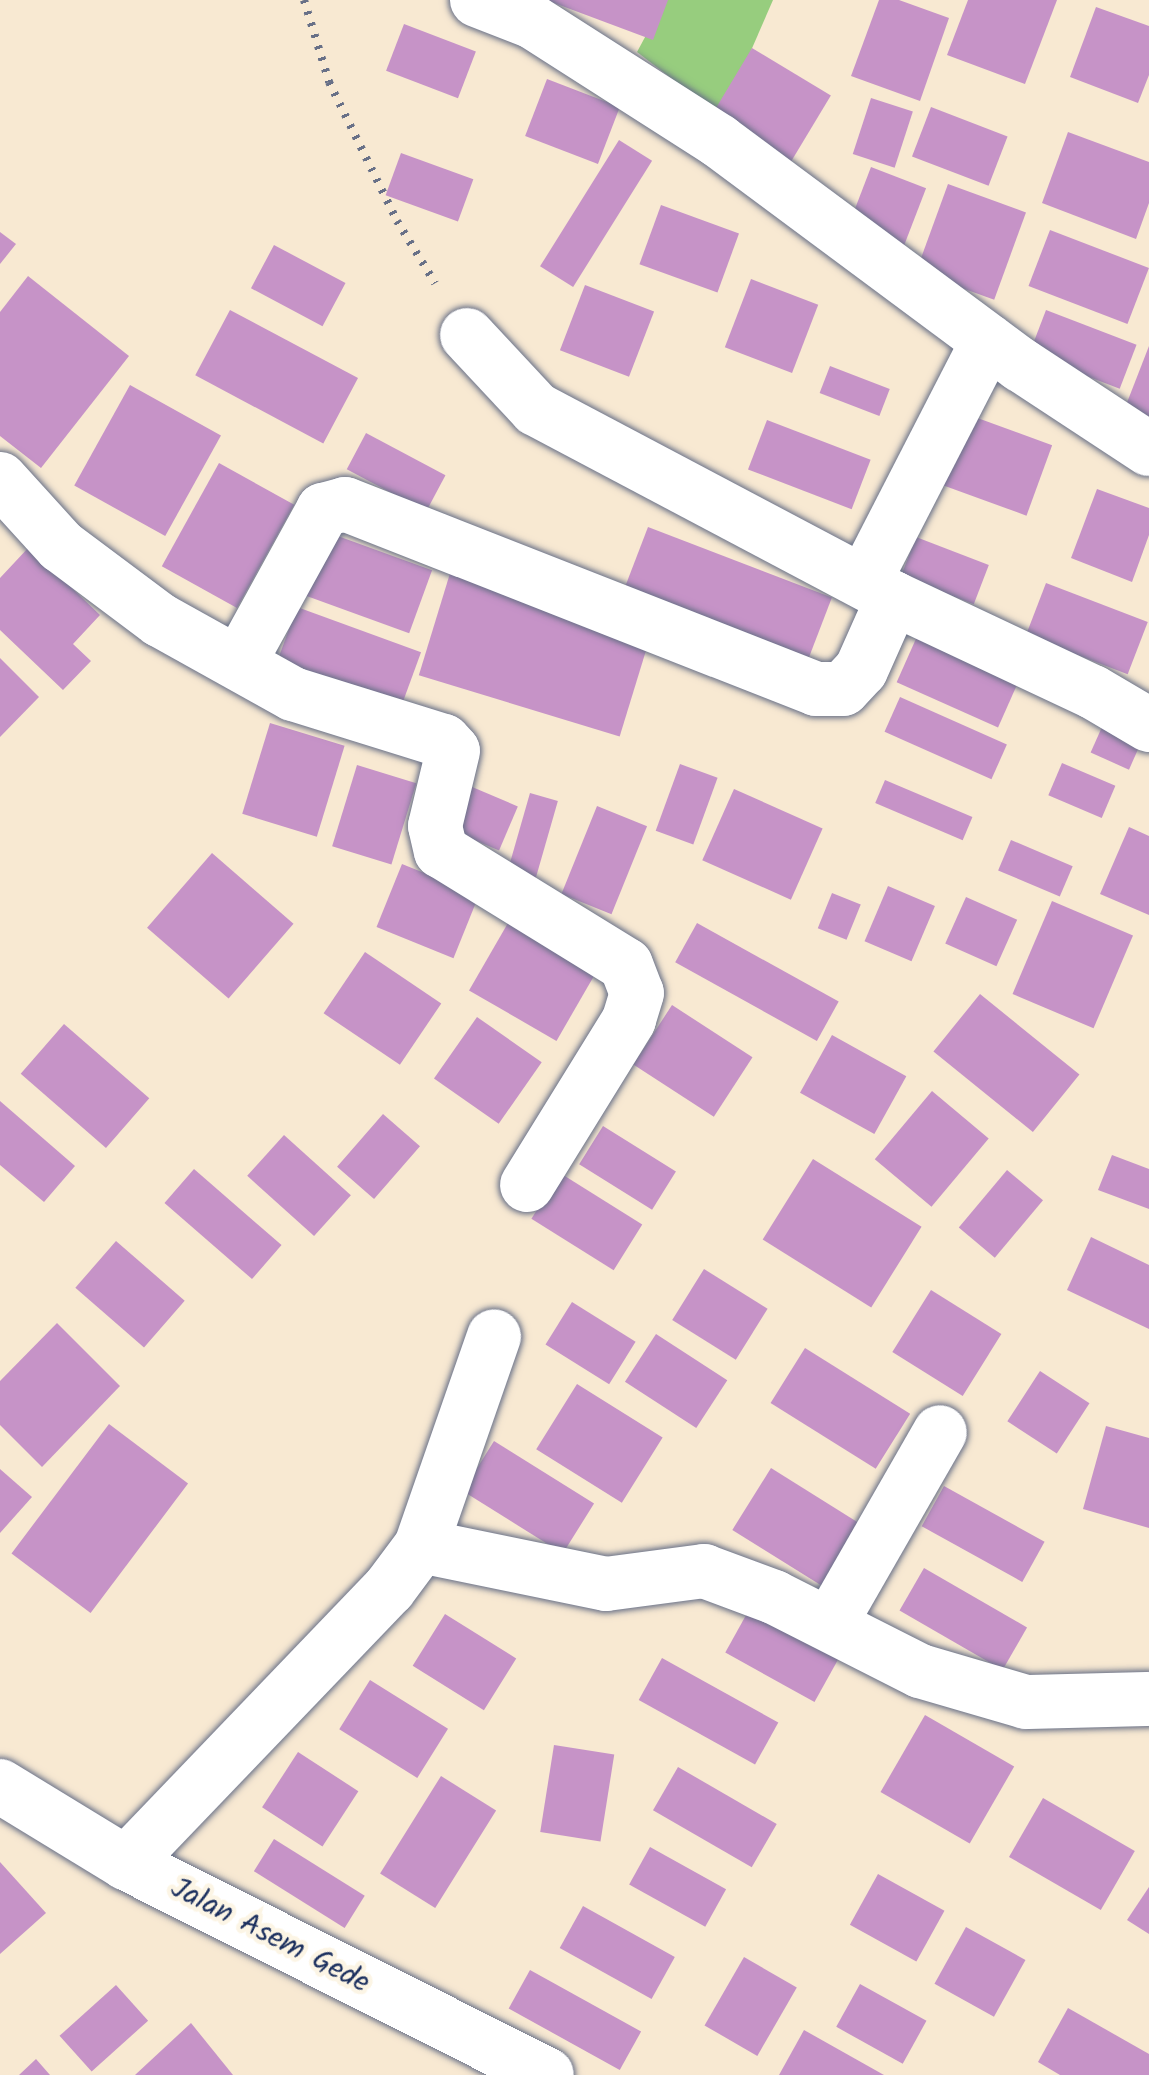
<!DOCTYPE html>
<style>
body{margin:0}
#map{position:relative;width:1149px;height:2075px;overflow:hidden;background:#f8e9d2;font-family:Kalam,sans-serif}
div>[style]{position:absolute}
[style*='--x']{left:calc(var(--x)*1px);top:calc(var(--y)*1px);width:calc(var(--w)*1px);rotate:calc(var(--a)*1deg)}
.green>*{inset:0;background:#97cd7e}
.building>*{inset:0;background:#c693c7;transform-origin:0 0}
.path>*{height:8px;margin-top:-4px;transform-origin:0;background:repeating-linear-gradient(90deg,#687087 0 3px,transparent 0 12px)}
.roads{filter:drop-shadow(0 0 3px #687087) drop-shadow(0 0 3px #687087)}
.street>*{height:54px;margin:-27px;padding:0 27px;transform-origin:27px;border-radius:27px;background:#fff}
span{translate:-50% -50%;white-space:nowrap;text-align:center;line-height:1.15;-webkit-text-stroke:9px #fcf5e5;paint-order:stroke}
.street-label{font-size:30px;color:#1b2f5e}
</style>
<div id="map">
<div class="green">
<div style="clip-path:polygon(665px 0,773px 0,722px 117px,637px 52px)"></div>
</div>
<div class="building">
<div style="clip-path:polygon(546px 0,668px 0,653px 40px)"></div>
<div style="clip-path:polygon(879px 0,899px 0,949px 18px,920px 101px,851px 76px)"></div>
<div style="clip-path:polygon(968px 0,1057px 0,1025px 84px,947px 55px)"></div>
<div style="clip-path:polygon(1096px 7px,1149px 26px,1149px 75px,1138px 103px,1070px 77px)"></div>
<div style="left:404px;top:24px;width:77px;height:50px;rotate:21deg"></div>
<div style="left:752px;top:48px;width:92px;height:81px;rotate:31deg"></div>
<div style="left:547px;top:79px;width:78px;height:61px;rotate:21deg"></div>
<div style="left:871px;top:98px;width:44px;height:59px;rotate:18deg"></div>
<div style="left:931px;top:107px;width:82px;height:53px;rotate:21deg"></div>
<div style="clip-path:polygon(1068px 132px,1149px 162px,1149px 203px,1136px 239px,1042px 203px)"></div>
<div style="left:619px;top:140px;width:39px;height:149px;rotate:32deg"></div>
<div style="left:401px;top:153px;width:77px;height:45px;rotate:20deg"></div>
<div style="left:871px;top:167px;width:59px;height:62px;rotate:21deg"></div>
<div style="left:948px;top:184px;width:83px;height:93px;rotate:20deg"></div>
<div style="left:661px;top:205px;width:83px;height:63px;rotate:20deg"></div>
<div style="left:1050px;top:230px;width:106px;height:60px;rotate:21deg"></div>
<div style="clip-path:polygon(0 232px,16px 244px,0 264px)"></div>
<div style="left:274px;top:245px;width:81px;height:49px;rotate:28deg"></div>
<div style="clip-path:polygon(28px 276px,129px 356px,41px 468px,0 436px,0 312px)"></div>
<div style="left:751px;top:279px;width:72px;height:73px;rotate:21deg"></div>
<div style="left:585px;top:285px;width:74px;height:70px;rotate:21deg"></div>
<div style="left:230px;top:310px;width:145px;height:74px;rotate:28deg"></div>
<div style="left:1046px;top:310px;width:97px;height:47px;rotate:21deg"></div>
<div style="clip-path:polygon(1149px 346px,1149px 429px,1121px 418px)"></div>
<div style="left:830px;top:366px;width:64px;height:29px;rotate:21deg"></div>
<div style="left:130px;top:385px;width:104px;height:115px;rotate:29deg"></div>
<div style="left:961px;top:412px;width:97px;height:75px;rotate:20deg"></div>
<div style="left:767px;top:420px;width:111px;height:53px;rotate:21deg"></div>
<div style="left:366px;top:433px;width:90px;height:41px;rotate:28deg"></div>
<div style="left:219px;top:463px;width:86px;height:118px;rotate:29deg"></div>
<div style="clip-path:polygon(1097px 489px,1149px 508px,1149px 535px,1132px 582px,1071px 558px)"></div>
<div style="left:648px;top:527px;width:197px;height:65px;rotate:21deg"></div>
<div style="left:324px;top:531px;width:115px;height:67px;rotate:20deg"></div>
<div style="left:916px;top:537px;width:78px;height:42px;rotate:21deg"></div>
<div style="clip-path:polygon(29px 547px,100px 615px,73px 644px,91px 661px,63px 690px,0 630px,0 578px)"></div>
<div style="left:451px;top:570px;width:210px;height:110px;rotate:17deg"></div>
<div style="left:1046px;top:583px;width:109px;height:56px;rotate:21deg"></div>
<div style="left:297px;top:607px;width:132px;height:63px;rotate:20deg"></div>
<div style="left:919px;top:632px;width:111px;height:55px;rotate:24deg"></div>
<div style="clip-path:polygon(0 658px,39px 697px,0 737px)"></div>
<div style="left:900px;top:697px;width:117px;height:38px;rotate:24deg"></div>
<div style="left:270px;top:723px;width:78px;height:95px;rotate:17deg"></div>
<div style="left:1102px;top:727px;width:42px;height:28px;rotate:24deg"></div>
<div style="left:1062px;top:763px;width:58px;height:35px;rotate:23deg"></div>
<div style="left:680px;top:764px;width:40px;height:71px;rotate:20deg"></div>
<div style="left:357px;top:765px;width:62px;height:85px;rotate:17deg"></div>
<div style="left:885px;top:780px;width:95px;height:25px;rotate:23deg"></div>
<div style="left:458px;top:781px;width:65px;height:48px;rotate:23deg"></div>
<div style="left:734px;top:789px;width:97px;height:78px;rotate:24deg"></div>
<div style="left:530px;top:793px;width:29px;height:82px;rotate:16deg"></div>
<div style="left:597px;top:806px;width:54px;height:95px;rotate:22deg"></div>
<div style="clip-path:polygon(1129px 827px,1149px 836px,1149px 915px,1100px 894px)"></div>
<div style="left:1011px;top:840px;width:67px;height:33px;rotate:23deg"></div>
<div style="left:212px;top:853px;width:108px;height:99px;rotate:41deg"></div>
<div style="left:402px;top:864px;width:83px;height:68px;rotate:22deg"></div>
<div style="left:888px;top:886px;width:51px;height:60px;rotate:23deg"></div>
<div style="left:832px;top:893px;width:31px;height:38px;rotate:22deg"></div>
<div style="left:966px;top:897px;width:56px;height:51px;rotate:24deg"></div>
<div style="left:1052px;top:901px;width:88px;height:101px;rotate:23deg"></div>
<div style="left:516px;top:909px;width:101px;height:94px;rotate:30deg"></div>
<div style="left:697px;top:923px;width:162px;height:45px;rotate:29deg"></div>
<div style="left:365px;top:952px;width:92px;height:74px;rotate:34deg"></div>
<div style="left:980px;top:994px;width:128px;height:74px;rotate:39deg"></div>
<div style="left:672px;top:1005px;width:96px;height:71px;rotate:33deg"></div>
<div style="left:477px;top:1017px;width:79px;height:75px;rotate:35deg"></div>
<div style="left:64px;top:1024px;width:113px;height:66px;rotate:41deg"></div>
<div style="left:832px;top:1035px;width:85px;height:66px;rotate:29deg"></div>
<div style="left:932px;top:1091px;width:74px;height:89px;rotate:40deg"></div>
<div style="clip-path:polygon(0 1101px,75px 1166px,44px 1202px,0 1165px)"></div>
<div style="left:383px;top:1114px;width:49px;height:70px;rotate:41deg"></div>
<div style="left:603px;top:1126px;width:86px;height:45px;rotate:32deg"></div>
<div style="left:284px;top:1135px;width:90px;height:55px;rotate:42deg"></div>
<div style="clip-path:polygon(1112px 1155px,1149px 1169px,1149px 1209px,1098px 1190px)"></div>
<div style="left:813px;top:1159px;width:128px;height:95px;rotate:32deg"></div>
<div style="left:194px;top:1169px;width:116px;height:45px;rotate:41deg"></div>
<div style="left:1007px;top:1170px;width:47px;height:75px;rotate:40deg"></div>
<div style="left:560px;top:1173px;width:97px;height:54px;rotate:32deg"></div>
<div style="clip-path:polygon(1091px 1237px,1149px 1265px,1149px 1329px,1067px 1290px)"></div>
<div style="left:116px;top:1241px;width:91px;height:62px;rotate:41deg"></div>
<div style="left:704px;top:1269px;width:75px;height:60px;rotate:32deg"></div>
<div style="left:931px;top:1290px;width:83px;height:73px;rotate:32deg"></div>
<div style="left:572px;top:1302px;width:75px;height:50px;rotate:32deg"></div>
<div style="clip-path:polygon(57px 1323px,120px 1386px,42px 1467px,0 1425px,0 1381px)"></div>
<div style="left:656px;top:1334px;width:85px;height:57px;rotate:33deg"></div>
<div style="left:805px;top:1348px;width:124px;height:65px;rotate:32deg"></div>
<div style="left:1040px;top:1371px;width:59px;height:60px;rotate:33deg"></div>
<div style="left:577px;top:1384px;width:101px;height:77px;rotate:32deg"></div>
<div style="left:109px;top:1424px;width:99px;height:162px;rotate:37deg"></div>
<div style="clip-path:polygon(1106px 1426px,1149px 1438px,1149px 1528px,1083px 1509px)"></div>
<div style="left:494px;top:1441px;width:118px;height:59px;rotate:32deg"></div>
<div style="left:771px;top:1468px;width:105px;height:73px;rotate:32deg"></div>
<div style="clip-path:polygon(0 1469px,32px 1497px,0 1533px)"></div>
<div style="left:944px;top:1486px;width:115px;height:46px;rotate:29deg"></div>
<div style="left:924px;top:1568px;width:119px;height:49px;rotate:30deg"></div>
<div style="left:750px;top:1608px;width:102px;height:51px;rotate:29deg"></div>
<div style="left:445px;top:1614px;width:84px;height:61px;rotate:32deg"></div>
<div style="left:662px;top:1658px;width:133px;height:48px;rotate:29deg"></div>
<div style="left:370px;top:1680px;width:92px;height:58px;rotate:32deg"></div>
<div style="left:925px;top:1715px;width:103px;height:89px;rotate:30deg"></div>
<div style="left:554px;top:1745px;width:61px;height:88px;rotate:9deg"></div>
<div style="left:298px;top:1752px;width:72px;height:66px;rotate:33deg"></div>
<div style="left:678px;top:1767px;width:114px;height:50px;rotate:30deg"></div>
<div style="left:441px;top:1776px;width:65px;height:115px;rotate:32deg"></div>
<div style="left:1043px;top:1798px;width:106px;height:68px;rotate:30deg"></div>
<div style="left:274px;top:1839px;width:107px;height:38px;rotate:32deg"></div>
<div style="left:650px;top:1847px;width:87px;height:43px;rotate:29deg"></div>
<div style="clip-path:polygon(0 1862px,46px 1913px,0 1954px)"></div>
<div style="left:878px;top:1874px;width:76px;height:58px;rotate:29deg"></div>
<div style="clip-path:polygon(1149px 1887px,1149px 1934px,1127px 1920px)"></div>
<div style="left:583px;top:1906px;width:105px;height:48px;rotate:29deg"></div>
<div style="left:966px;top:1927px;width:68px;height:65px;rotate:29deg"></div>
<div style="left:744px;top:1957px;width:61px;height:79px;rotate:30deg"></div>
<div style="left:530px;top:1970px;width:127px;height:44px;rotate:29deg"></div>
<div style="left:860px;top:1984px;width:76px;height:49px;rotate:29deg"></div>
<div style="left:116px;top:1985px;width:48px;height:76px;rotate:48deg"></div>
<div style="clip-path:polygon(1068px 2008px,1149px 2054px,1149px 2075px,1060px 2075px,1038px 2062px)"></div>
<div style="clip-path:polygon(191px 2023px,233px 2075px,135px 2075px)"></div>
<div style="clip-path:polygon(804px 2030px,884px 2075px,779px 2075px)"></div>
<div style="clip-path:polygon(36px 2059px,50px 2075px,19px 2075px)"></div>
</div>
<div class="path">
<div style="--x:304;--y:0;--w:86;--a:73"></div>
<div style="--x:329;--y:82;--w:155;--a:63.9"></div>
<div style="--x:397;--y:221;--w:73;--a:58.5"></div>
</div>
<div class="roads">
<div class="street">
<div style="--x:477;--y:0;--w:60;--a:21.4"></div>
<div style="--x:533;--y:22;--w:221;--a:32.6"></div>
<div style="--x:719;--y:141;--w:376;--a:36.6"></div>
<div style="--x:1021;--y:365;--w:153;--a:33.3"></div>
<div style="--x:467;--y:335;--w:101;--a:47"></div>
<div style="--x:536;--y:409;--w:404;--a:27.9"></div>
<div style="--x:893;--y:598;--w:221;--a:25.2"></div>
<div style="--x:1093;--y:692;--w:65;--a:30.5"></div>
<div style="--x:0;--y:479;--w:91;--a:47.7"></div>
<div style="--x:61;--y:546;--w:124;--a:36.8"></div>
<div style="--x:160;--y:620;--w:152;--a:29.1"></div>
<div style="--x:293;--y:694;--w:158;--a:17.3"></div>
<div style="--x:444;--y:741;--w:13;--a:48"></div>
<div style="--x:453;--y:751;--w:77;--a:103.5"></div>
<div style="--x:435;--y:826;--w:26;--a:77"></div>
<div style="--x:441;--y:851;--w:217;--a:31.6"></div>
<div style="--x:626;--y:965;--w:30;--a:69"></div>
<div style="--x:637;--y:993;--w:28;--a:107"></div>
<div style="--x:629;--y:1020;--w:194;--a:121.7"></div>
<div style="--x:864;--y:582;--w:271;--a:-62.8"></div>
<div style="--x:239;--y:663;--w:175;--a:-61.2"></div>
<div style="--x:323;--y:510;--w:23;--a:-15"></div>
<div style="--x:345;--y:504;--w:506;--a:21.44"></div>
<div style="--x:816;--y:689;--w:27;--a:0"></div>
<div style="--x:843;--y:689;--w:26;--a:-47"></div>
<div style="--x:861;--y:670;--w:79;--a:-66"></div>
<div style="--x:421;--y:1546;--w:222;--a:-70.8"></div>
<div style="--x:830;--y:1624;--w:221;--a:-60.2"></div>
<div style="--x:0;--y:1786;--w:148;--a:31.4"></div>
<div style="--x:126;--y:1863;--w:471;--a:26.7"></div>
<div style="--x:126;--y:1863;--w:380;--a:-46.2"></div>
<div style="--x:389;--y:1589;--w:54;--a:-53.3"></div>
<div style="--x:421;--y:1546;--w:189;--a:11.6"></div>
<div style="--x:606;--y:1584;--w:99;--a:-7.6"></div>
<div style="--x:704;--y:1571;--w:75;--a:20.4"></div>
<div style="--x:774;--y:1597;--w:164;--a:26.9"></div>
<div style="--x:920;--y:1671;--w:110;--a:16.3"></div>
<div style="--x:1026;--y:1702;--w:123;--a:-1.4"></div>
</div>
</div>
<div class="street-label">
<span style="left:270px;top:1936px;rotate:27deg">Jalan Asem Gede</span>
</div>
</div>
